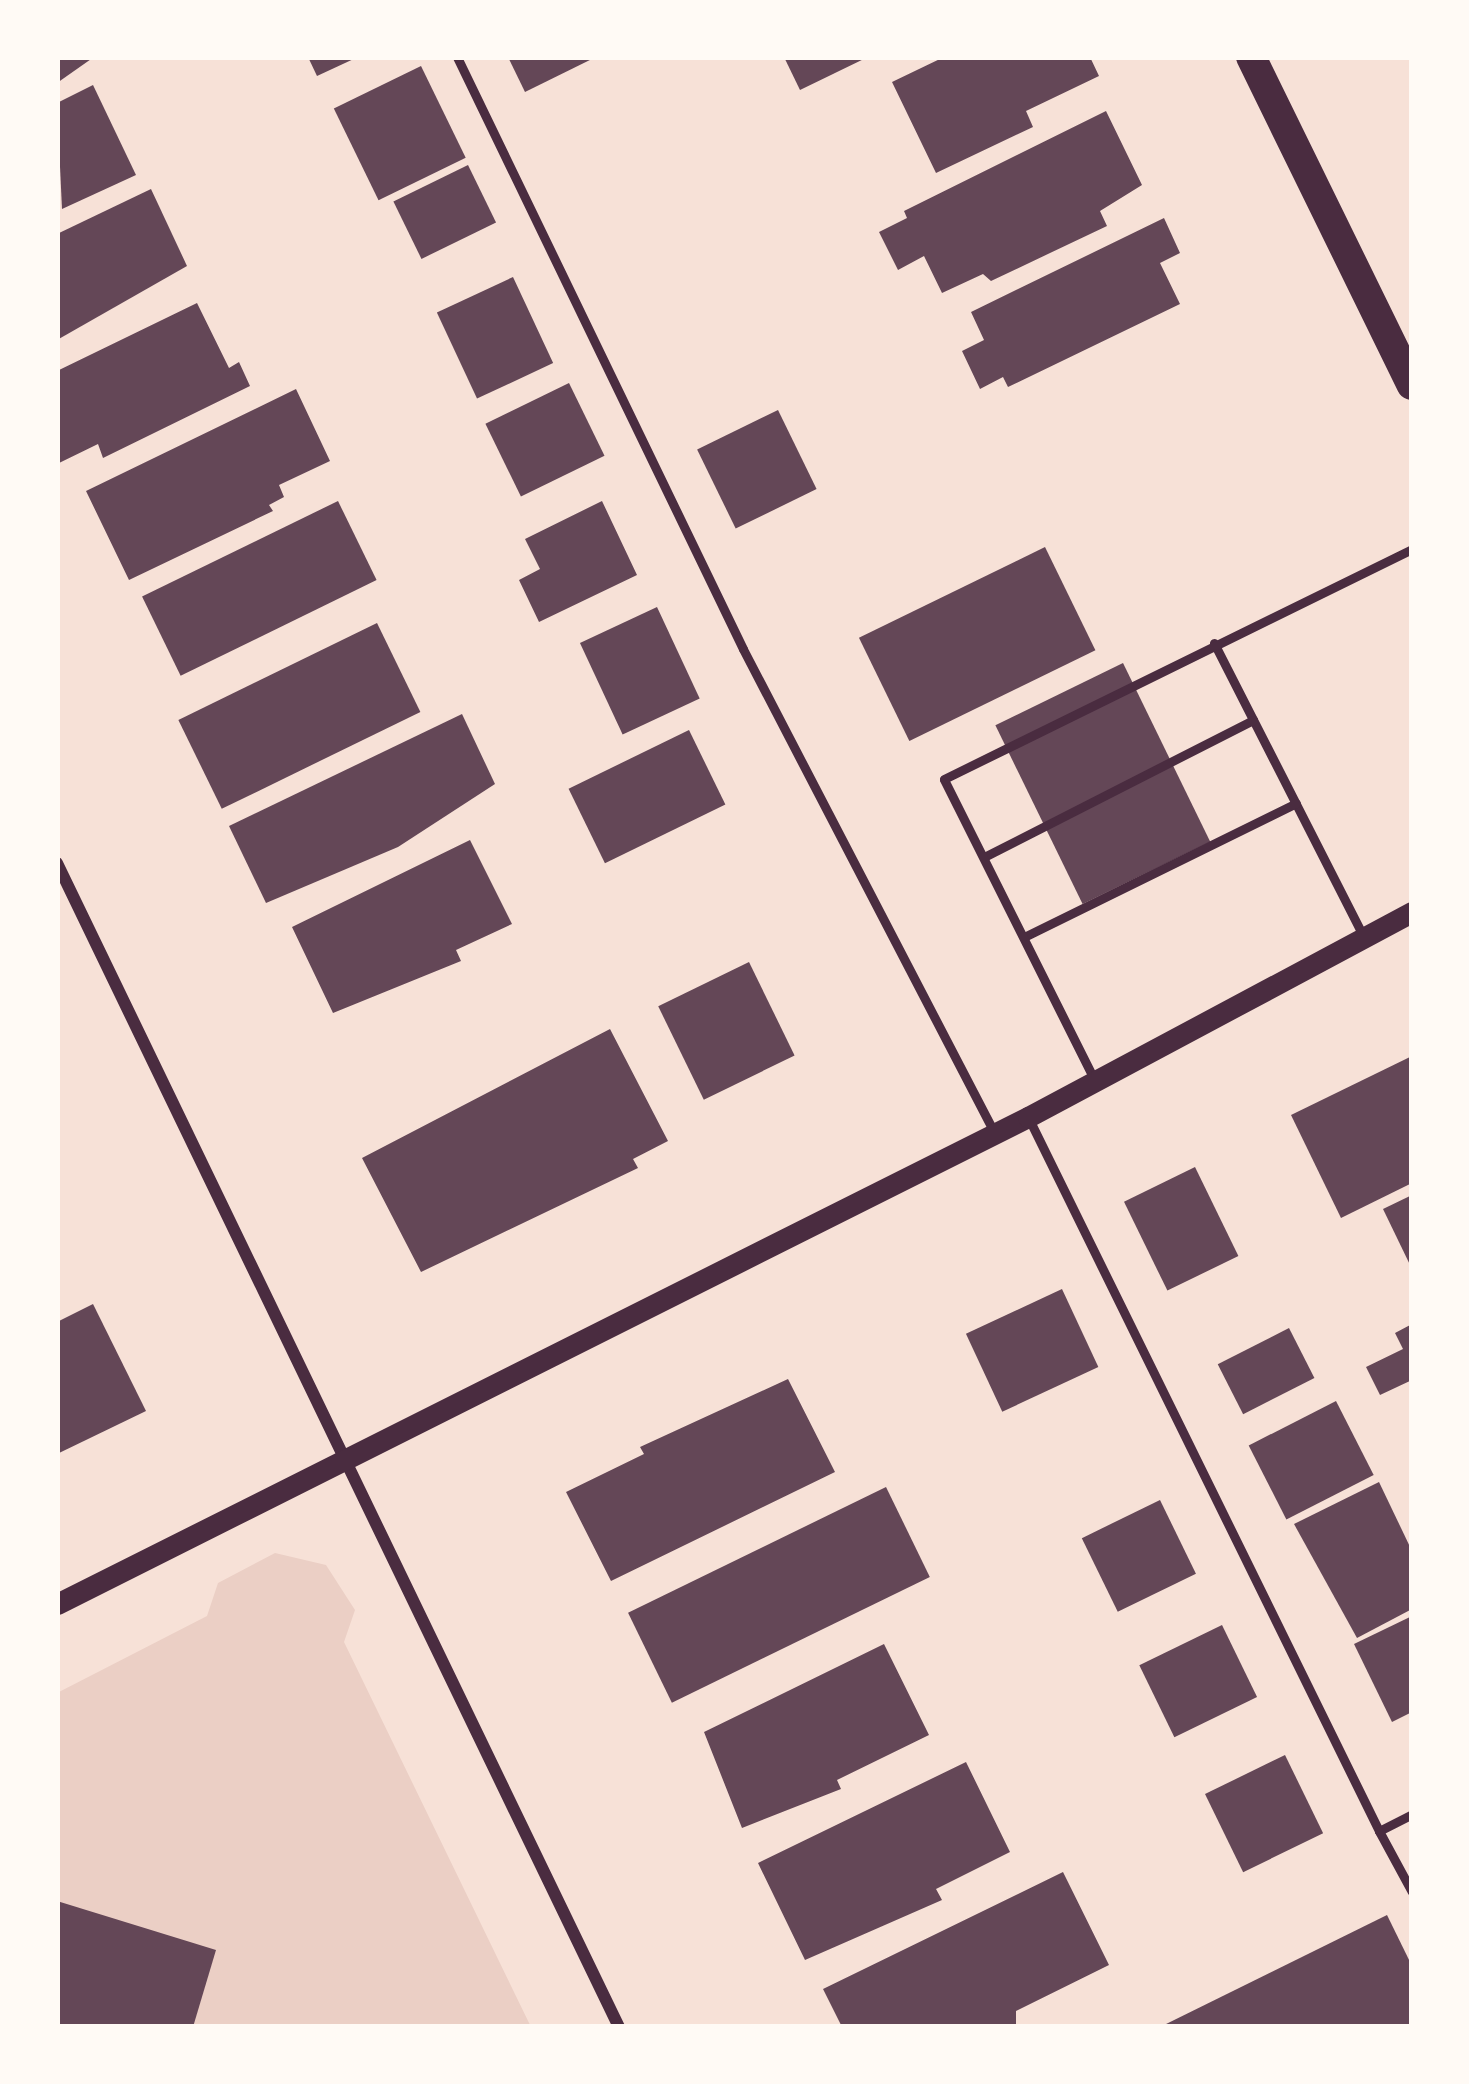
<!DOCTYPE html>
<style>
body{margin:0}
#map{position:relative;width:1469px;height:2084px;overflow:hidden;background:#f7e1d7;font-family:"PT Sans",sans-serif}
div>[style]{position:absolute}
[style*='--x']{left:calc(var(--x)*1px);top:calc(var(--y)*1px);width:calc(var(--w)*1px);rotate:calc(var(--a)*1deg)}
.green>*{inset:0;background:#ebcfc5}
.building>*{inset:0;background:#644757;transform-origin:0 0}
.service>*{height:9px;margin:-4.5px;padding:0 4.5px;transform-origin:4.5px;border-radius:4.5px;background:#4a2c40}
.minor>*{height:12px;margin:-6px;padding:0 6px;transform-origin:6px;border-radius:6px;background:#4a2c40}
.tertiary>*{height:21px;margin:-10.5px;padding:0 10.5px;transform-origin:10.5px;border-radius:10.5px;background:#4a2c40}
.primary>*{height:30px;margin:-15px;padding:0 15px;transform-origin:15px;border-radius:15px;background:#4a2c40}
span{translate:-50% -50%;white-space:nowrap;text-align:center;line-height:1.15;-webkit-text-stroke:9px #fffaf5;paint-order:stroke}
.frame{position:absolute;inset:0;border:60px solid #fffaf5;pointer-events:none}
</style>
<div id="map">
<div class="green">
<div style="clip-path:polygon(275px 1553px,326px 1565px,355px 1610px,344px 1642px,531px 2027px,57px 2027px,57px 1693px,207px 1616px,218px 1583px)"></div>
</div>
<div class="building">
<div style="clip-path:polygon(57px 57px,94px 57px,57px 83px)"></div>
<div style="clip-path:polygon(308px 57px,358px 57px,317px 76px)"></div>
<div style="clip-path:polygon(508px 57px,596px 57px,525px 92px)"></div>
<div style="clip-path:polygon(784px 57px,868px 57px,800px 90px)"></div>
<div style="clip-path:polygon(944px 57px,1090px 57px,1099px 76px,1026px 111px,1033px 127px,936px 173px,892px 82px)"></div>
<div style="left:421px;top:66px;width:102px;height:97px;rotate:64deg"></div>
<div style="clip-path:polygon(93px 85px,136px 175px,62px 209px,57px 103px)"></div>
<div style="clip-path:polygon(1106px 111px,1142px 185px,1100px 211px,1107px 226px,991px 281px,983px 274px,942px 293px,924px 256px,898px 270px,879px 232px,907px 218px,904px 211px)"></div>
<div style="left:468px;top:165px;width:64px;height:83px;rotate:64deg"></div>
<div style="clip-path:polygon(151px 189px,187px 266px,57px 340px,57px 234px)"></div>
<div style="clip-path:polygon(1164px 218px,1180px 253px,1160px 263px,1180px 304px,1008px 387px,1003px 377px,980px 389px,962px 351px,984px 340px,971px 312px)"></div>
<div style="left:513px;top:277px;width:95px;height:84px;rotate:65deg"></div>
<div style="clip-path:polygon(197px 303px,229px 368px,239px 362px,250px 386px,103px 458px,98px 444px,57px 464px,57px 371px)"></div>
<div style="left:569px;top:383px;width:81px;height:93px;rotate:64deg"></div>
<div style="clip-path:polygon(296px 389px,330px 461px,279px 485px,284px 497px,269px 505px,273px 511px,129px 580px,86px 491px)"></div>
<div style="left:778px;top:410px;width:88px;height:90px;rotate:64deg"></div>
<div style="left:338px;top:501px;width:88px;height:218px;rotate:64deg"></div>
<div style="clip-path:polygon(602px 501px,637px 575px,539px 622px,519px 580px,540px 569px,525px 539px)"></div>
<div style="left:1045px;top:547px;width:115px;height:207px;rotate:64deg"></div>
<div style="left:657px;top:607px;width:101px;height:85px;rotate:65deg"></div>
<div style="left:377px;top:623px;width:99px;height:221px;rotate:64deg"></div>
<div style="left:1123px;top:663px;width:199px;height:142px;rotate:64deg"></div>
<div style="clip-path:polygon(462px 714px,495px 784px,398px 847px,266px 903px,229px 826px)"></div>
<div style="left:689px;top:730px;width:83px;height:134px;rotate:64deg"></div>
<div style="clip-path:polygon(470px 840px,512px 924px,456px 950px,461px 961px,333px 1013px,292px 927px)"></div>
<div style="left:749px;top:962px;width:104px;height:101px;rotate:64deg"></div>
<div style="clip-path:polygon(610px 1029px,668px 1141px,633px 1159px,638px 1168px,421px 1272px,362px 1158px)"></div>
<div style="clip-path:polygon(1412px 1056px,1412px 1183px,1341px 1218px,1291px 1115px)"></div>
<div style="left:1195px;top:1167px;width:99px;height:79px;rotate:64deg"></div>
<div style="clip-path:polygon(1412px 1195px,1412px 1269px,1383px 1209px)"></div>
<div style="left:1062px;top:1289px;width:86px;height:106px;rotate:65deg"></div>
<div style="clip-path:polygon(93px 1304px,146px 1411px,57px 1454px,57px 1322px)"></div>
<div style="clip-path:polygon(1412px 1324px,1412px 1380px,1380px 1395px,1366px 1367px,1403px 1349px,1395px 1333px)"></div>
<div style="left:1289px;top:1328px;width:56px;height:80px;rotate:63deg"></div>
<div style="clip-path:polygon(788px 1379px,835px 1472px,611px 1581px,566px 1492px,644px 1454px,640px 1447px)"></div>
<div style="left:1336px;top:1401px;width:83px;height:98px;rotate:63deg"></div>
<div style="clip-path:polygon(1379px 1482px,1412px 1551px,1412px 1609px,1357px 1638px,1294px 1524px)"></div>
<div style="left:886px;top:1487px;width:100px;height:287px;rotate:64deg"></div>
<div style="left:1160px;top:1500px;width:82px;height:87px;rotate:64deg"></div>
<div style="clip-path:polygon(1412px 1616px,1412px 1712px,1392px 1722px,1354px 1644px)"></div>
<div style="left:1222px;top:1625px;width:80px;height:92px;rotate:64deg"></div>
<div style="clip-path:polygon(884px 1644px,929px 1735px,837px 1780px,841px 1789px,742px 1828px,704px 1732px)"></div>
<div style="left:1285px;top:1755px;width:87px;height:89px;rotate:64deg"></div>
<div style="clip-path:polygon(966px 1762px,1010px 1852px,936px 1889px,942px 1900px,805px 1960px,758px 1863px)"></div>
<div style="clip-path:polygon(1063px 1872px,1109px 1965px,1016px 2011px,1016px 2027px,842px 2027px,823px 1989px)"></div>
<div style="clip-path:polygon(57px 1901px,216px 1950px,193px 2027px,57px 2027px)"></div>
<div style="clip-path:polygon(1387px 1915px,1412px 1966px,1412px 2027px,1160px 2027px)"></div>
</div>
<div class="service">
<div style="--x:457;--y:57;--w:657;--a:64.21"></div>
<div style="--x:743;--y:649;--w:547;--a:62.54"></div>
<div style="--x:1214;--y:643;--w:331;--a:63"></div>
<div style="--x:984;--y:857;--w:302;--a:-27"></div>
<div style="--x:1024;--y:937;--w:303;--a:-26.2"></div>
<div style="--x:1094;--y:1079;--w:335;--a:-116.6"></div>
<div style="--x:944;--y:779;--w:521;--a:-26.17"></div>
<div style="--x:1028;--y:1117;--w:796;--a:63.82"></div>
<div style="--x:1379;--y:1831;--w:37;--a:-27"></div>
<div style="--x:1379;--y:1831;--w:69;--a:61.6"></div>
</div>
<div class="minor">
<div style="--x:57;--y:863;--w:1293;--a:64.23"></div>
</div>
<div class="tertiary">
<div style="--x:57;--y:1604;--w:1086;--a:-26.64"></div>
<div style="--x:1028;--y:1117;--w:435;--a:-28.1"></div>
</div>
<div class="primary">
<div style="--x:1251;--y:57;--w:365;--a:63.9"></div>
</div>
<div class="frame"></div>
</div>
